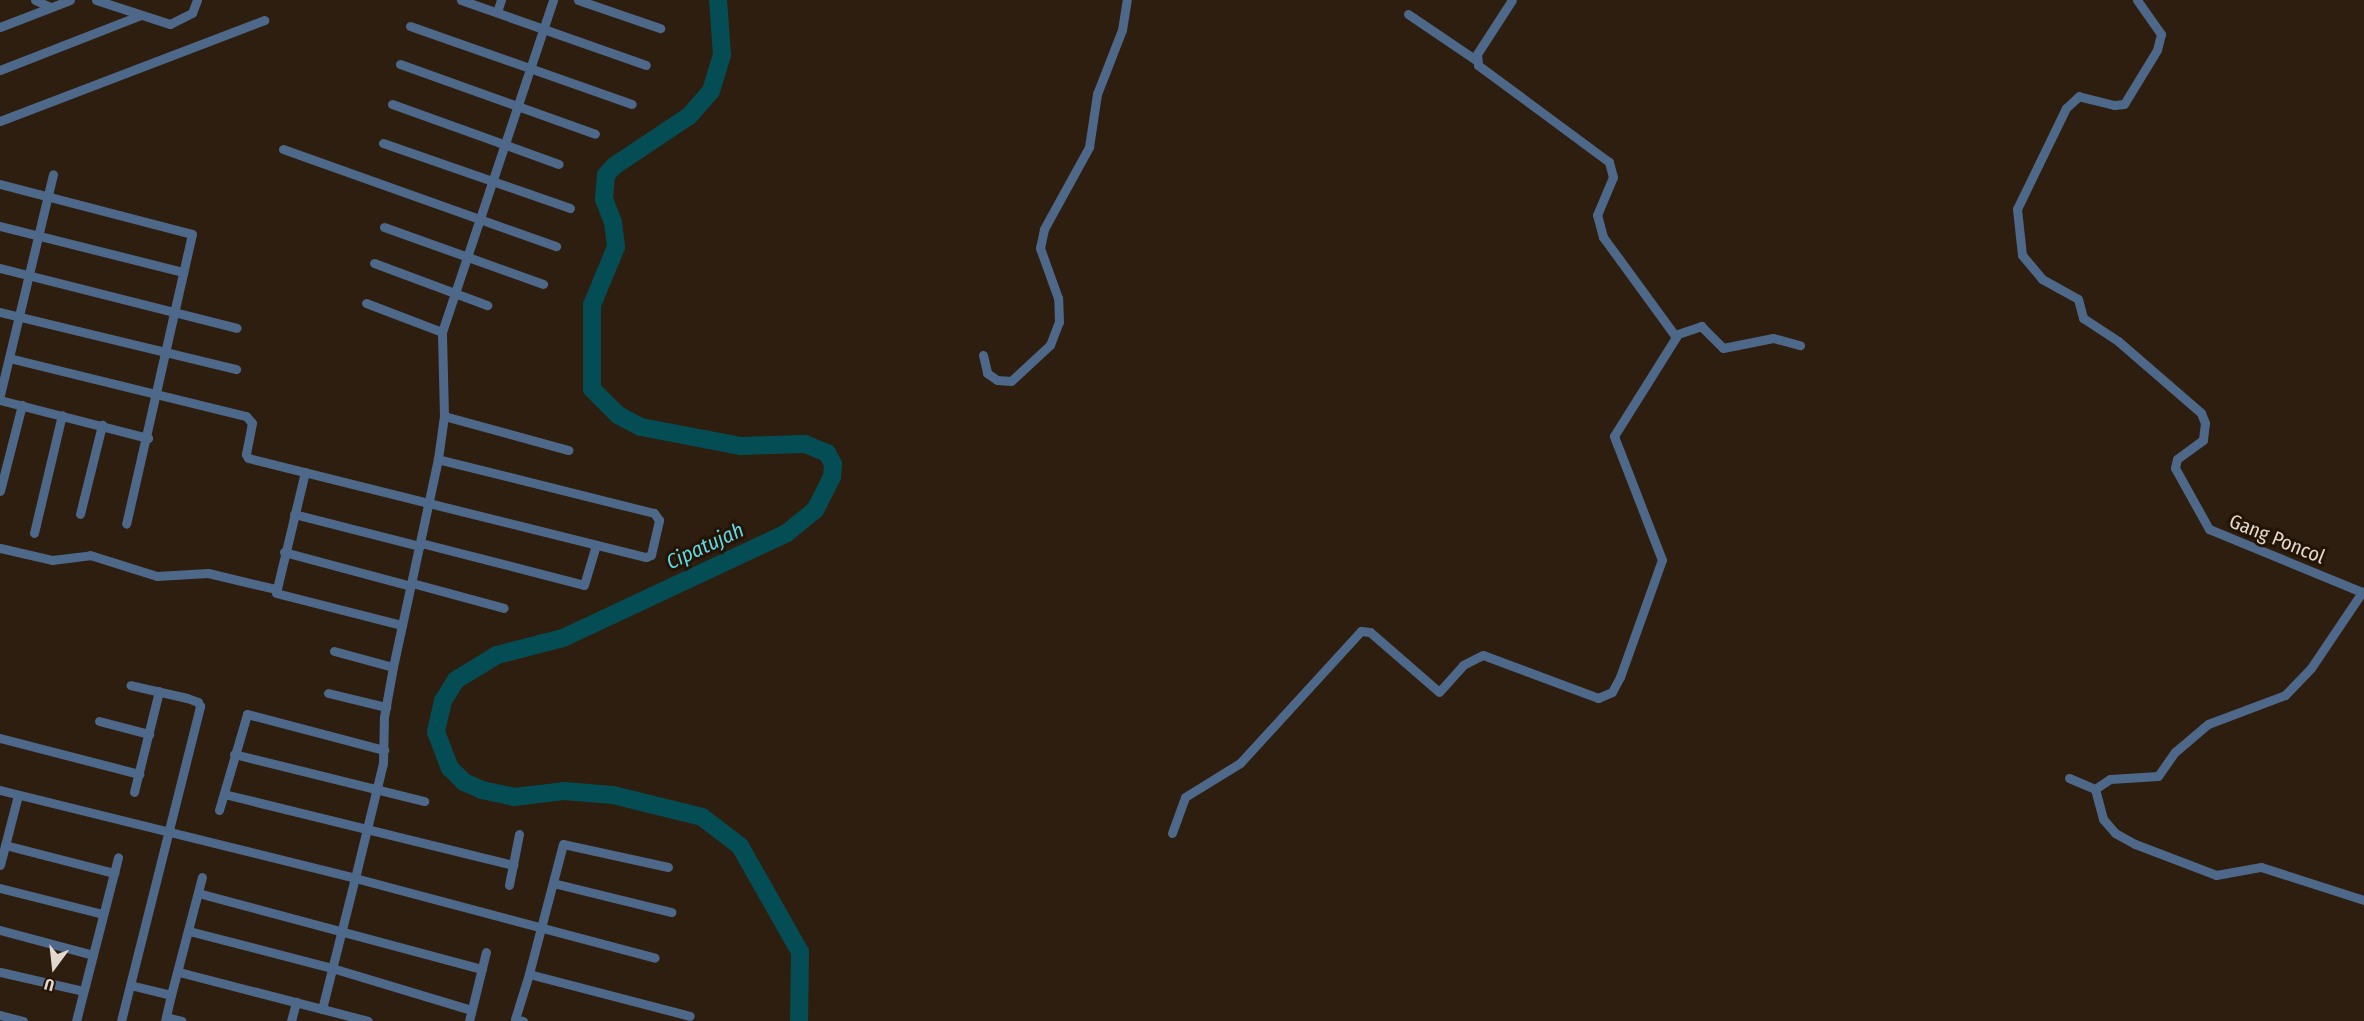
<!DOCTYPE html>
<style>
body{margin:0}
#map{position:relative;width:2364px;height:1021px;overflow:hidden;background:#2d1e0f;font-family:"Fira Sans Condensed",sans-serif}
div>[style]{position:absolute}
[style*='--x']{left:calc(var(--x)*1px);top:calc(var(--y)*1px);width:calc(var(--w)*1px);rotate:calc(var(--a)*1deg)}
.river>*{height:18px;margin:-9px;padding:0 9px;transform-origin:9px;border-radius:9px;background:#054d54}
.minor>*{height:9px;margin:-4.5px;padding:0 4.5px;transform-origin:4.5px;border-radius:4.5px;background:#4d6889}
span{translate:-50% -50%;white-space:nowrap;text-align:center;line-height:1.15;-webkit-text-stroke:6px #231406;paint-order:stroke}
.street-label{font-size:20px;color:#e2d8cf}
.water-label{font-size:21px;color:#5fd8e7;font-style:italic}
.north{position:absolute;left:24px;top:937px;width:60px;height:60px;-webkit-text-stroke:4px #231406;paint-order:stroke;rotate:195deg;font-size:16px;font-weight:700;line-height:24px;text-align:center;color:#e2d8cf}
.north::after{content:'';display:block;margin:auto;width:21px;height:27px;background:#e2d8cf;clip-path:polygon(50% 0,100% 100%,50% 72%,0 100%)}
</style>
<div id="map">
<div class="river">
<div style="--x:718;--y:0;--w:55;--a:85.8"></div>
<div style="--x:722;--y:55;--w:38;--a:107"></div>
<div style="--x:711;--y:91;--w:33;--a:131"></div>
<div style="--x:689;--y:116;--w:90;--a:146.3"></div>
<div style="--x:614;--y:166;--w:12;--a:132"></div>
<div style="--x:606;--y:175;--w:24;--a:95"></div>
<div style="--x:604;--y:199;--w:25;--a:69"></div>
<div style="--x:613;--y:222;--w:25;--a:83"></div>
<div style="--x:616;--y:247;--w:63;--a:112.5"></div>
<div style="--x:592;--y:305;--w:84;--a:90"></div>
<div style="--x:592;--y:389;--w:37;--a:45"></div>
<div style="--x:618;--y:415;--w:26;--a:28"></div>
<div style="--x:641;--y:427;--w:102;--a:10.8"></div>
<div style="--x:741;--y:446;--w:64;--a:-1.8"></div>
<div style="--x:805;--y:444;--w:24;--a:22"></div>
<div style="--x:827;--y:453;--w:13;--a:61"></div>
<div style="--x:833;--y:464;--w:13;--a:94"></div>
<div style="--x:832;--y:477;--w:37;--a:117"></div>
<div style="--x:815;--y:510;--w:36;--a:141"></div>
<div style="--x:787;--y:533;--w:247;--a:154.9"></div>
<div style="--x:563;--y:638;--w:68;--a:165.6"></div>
<div style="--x:497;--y:655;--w:48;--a:148.6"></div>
<div style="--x:456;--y:680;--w:25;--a:122"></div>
<div style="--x:443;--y:701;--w:32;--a:103"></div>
<div style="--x:436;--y:732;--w:39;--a:69"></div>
<div style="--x:450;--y:768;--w:20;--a:45"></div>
<div style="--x:464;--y:782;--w:20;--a:24"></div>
<div style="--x:482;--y:790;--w:33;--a:12"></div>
<div style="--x:514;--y:797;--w:50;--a:-6.8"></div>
<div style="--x:564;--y:791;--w:49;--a:4.7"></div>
<div style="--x:613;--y:795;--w:92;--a:13.9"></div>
<div style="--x:702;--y:817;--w:48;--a:37.3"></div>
<div style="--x:740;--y:846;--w:122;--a:60.5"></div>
<div style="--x:800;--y:952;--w:69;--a:90.8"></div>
</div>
<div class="minor">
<div style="--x:35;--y:0;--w:17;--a:25"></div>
<div style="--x:96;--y:0;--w:78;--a:18"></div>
<div style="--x:170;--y:24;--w:25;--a:-27"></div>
<div style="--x:192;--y:13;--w:14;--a:-69"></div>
<div style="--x:461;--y:0;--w:196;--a:19.4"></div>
<div style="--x:578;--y:0;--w:87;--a:18.9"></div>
<div style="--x:2137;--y:0;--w:42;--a:54.8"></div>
<div style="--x:2161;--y:34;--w:16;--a:104"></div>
<div style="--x:2157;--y:50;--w:63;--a:121.4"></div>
<div style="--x:2124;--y:104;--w:10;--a:174"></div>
<div style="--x:2114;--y:105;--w:36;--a:-166"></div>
<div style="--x:2079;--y:96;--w:18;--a:137"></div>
<div style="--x:2066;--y:108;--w:112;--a:115.9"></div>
<div style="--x:2017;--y:209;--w:46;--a:83.8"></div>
<div style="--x:2022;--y:255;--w:31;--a:50"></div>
<div style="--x:2042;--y:279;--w:41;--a:29.1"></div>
<div style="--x:2078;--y:299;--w:20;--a:75"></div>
<div style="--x:2083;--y:318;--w:42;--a:33.3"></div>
<div style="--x:2118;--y:341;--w:110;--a:40.9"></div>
<div style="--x:2201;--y:413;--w:11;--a:68"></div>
<div style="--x:2205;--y:423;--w:17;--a:97"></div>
<div style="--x:2203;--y:440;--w:32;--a:144"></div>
<div style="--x:2177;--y:459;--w:9;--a:103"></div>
<div style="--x:2175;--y:468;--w:70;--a:60.9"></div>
<div style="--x:2209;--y:529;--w:168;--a:22.4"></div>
<div style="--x:497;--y:12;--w:13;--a:-72"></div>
<div style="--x:1408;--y:14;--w:82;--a:34.1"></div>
<div style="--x:410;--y:26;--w:235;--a:19.4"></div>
<div style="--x:0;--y:27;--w:75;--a:-21.1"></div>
<div style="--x:400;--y:64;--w:207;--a:19.7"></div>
<div style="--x:0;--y:70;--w:151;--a:-21.3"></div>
<div style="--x:392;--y:104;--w:177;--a:19.8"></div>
<div style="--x:0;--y:121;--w:283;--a:-20.9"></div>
<div style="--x:383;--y:143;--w:198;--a:19.2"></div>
<div style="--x:283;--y:149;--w:290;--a:19.6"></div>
<div style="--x:0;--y:184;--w:198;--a:14.6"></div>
<div style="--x:192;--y:234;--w:297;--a:102.8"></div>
<div style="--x:0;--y:226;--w:189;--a:14.1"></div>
<div style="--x:384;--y:227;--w:169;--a:19.7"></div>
<div style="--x:374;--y:263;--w:121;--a:20.4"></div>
<div style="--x:0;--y:268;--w:244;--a:14.2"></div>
<div style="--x:366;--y:303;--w:81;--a:20.9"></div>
<div style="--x:0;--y:312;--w:243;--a:13.6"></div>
<div style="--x:1675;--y:335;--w:28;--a:-19"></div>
<div style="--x:1701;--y:326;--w:31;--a:45"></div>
<div style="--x:1723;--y:348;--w:51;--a:-11.3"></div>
<div style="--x:1773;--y:338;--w:28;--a:15"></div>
<div style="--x:983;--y:355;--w:18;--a:77"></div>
<div style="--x:987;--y:373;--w:12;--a:35"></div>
<div style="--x:997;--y:380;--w:14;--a:4"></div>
<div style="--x:1011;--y:381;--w:53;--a:-42.7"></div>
<div style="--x:1050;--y:345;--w:25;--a:-69"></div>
<div style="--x:1059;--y:322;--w:24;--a:-92"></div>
<div style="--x:1058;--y:298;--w:53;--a:-109.8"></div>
<div style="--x:1040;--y:248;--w:19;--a:-78"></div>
<div style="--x:1044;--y:229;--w:94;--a:-61.2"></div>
<div style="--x:1089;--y:147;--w:54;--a:-81.4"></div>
<div style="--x:1097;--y:94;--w:69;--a:-68.7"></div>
<div style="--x:1122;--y:30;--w:30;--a:-81"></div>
<div style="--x:9;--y:358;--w:244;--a:13.8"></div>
<div style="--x:246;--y:416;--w:9;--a:49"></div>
<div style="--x:252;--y:423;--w:32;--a:101"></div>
<div style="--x:246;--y:454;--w:4;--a:63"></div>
<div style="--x:248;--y:458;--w:410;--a:14"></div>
<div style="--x:646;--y:557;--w:5;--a:-22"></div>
<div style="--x:651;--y:555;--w:36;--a:-77"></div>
<div style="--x:659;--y:520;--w:9;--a:-126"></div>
<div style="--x:654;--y:513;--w:223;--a:-166"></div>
<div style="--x:0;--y:395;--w:227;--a:-76.5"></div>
<div style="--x:0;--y:400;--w:153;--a:14.4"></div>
<div style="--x:444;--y:416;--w:129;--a:15.3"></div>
<div style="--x:305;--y:472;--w:124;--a:103.5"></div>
<div style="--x:276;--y:593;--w:130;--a:14.3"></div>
<div style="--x:0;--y:491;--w:89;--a:-75.7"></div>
<div style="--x:80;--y:514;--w:92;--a:-76.1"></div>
<div style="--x:294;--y:514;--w:130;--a:14.3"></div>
<div style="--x:34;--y:533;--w:121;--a:-76.7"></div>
<div style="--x:421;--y:543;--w:168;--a:14.4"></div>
<div style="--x:584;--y:585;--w:42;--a:-73.3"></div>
<div style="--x:0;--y:548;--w:53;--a:13"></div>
<div style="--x:52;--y:560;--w:38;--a:-7"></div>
<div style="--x:90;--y:555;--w:70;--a:17.4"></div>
<div style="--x:157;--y:576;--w:51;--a:-3.4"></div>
<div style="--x:208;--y:573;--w:69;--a:13.4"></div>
<div style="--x:284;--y:552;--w:131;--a:15"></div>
<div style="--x:412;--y:583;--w:95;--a:15.2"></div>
<div style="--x:334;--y:651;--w:61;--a:15.2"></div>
<div style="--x:328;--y:693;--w:60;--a:13.6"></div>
<div style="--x:99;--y:721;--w:52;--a:14.6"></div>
<div style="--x:0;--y:738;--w:144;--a:14.5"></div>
<div style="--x:234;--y:754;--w:196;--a:13.9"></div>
<div style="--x:2069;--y:778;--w:28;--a:23"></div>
<div style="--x:2095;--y:789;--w:18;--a:-34"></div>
<div style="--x:2110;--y:779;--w:48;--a:-3.6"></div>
<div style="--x:2158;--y:776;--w:29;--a:-55"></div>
<div style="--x:2175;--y:752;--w:43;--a:-40.3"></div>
<div style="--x:2208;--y:724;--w:82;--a:-20.6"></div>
<div style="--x:2285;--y:695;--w:37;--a:-46"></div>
<div style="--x:2311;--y:668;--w:92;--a:-56.1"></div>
<div style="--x:2095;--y:789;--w:31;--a:75"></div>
<div style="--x:2103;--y:819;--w:18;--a:49"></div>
<div style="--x:2115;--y:833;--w:23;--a:29"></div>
<div style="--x:2135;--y:844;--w:87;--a:20.9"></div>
<div style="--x:2216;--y:875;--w:46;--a:-10.1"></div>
<div style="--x:2261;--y:867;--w:108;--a:17.8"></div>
<div style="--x:0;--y:790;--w:366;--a:13.9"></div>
<div style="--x:355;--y:878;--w:118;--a:-76.3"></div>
<div style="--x:383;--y:763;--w:46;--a:-88.8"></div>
<div style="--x:384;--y:717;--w:51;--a:-79.8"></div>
<div style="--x:393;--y:667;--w:213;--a:-77.8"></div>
<div style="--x:438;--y:459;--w:43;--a:-82.1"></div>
<div style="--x:444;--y:416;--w:84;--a:-91.4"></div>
<div style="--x:442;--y:332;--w:350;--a:-71.5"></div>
<div style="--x:134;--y:792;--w:104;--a:-76.1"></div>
<div style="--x:224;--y:794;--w:298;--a:13.8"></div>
<div style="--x:219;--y:810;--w:100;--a:-73.7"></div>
<div style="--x:247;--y:714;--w:142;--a:14.7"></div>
<div style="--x:1172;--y:833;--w:38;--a:-70"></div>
<div style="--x:1185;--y:797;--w:65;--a:-31.7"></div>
<div style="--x:1240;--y:763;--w:179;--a:-47.5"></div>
<div style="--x:1361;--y:631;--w:9;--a:6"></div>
<div style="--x:1370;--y:632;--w:91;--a:41"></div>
<div style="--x:1439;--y:692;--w:36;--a:-48"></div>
<div style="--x:1463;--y:665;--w:22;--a:-27"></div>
<div style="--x:1483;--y:655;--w:123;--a:20.5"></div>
<div style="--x:1598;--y:698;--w:15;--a:-23"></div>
<div style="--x:1612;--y:692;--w:17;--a:-62"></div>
<div style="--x:1620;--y:677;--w:124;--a:-70.3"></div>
<div style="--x:1662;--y:560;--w:133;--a:-111.2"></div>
<div style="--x:1614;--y:436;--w:117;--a:-57.9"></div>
<div style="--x:1676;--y:337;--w:124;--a:-126.1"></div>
<div style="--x:1603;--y:237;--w:23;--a:-105"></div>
<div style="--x:1597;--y:215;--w:41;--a:-67.2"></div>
<div style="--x:1613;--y:177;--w:16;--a:-105"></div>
<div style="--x:1609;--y:162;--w:163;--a:-143.5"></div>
<div style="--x:1478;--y:65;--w:11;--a:-95"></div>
<div style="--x:1477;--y:54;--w:64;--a:-57.1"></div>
<div style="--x:5;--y:845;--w:113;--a:14.4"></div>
<div style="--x:0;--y:865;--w:72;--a:-75.6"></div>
<div style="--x:668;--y:867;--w:107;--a:-167.6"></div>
<div style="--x:563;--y:844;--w:134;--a:104.7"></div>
<div style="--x:529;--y:974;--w:166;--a:14.6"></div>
<div style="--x:553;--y:883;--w:122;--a:13.8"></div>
<div style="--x:509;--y:885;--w:52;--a:-78.9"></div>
<div style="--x:0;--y:888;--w:106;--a:14.2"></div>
<div style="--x:198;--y:893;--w:294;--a:15"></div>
<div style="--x:0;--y:930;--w:96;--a:15"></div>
<div style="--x:189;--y:931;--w:148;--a:14.5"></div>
<div style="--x:332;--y:968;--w:145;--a:16.8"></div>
<div style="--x:0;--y:972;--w:85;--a:12.9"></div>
<div style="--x:179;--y:972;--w:195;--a:14.5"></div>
<div style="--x:130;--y:985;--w:42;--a:13.7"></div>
<div style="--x:171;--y:995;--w:27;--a:103"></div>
<div style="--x:171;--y:995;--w:122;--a:-75.3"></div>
<div style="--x:322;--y:1009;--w:135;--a:-75.9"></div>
<div style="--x:355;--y:878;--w:310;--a:14.9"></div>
<div style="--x:0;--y:1015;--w:24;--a:15"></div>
<div style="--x:166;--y:1017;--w:16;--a:14"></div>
<div style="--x:76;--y:1021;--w:169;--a:-75.6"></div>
<div style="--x:121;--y:1021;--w:325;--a:-75.9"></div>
<div style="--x:200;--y:706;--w:4;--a:-117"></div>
<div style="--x:198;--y:702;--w:12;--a:-160"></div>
<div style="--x:187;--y:698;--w:58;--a:-167.2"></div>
<div style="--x:291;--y:1021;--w:20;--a:-75"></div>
<div style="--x:469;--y:1021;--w:71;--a:-76.2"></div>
<div style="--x:523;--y:1021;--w:8;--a:-166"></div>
<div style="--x:515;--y:1019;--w:47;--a:-72.7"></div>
</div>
<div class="street-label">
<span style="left:2277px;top:539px;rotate:22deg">Gang Poncol</span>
</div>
<div class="water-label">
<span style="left:705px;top:546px;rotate:-25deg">Cipatujah</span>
</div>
<div class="north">U</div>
</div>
